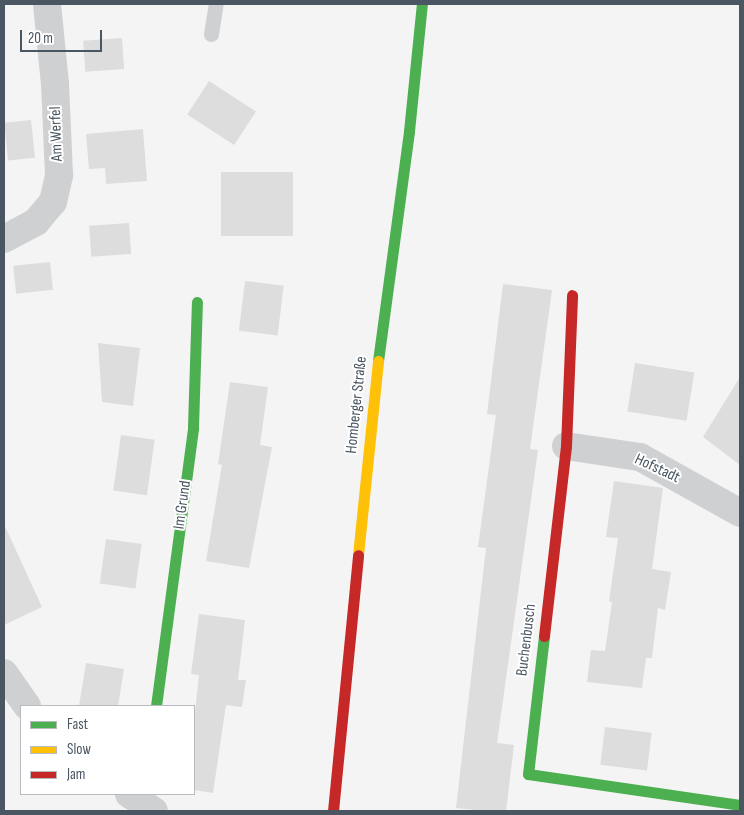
<!DOCTYPE html>
<meta charset="utf-8">
<style>
body{margin:0}
#map{position:relative;width:744px;height:815px;overflow:hidden;background:#f4f4f4;font-family:"Sofia Sans Condensed",sans-serif}
div>[style]{position:absolute}
[style*='--x']{left:calc(var(--x)*1px);top:calc(var(--y)*1px);width:calc(var(--w)*1px);rotate:calc(var(--a)*1deg)}
.building>*{inset:0;background:#ddddde;transform-origin:0 0}
.lane>*{height:15px;margin:-7.5px;padding:0 7.5px;transform-origin:7.5px;border-radius:7.5px;background:#ced0d2}
.street>*{height:28px;margin:-14px;padding:0 14px;transform-origin:14px;border-radius:14px;background:#ced0d2}
.fast>*{height:11px;margin:-5.5px;padding:0 5.5px;transform-origin:5.5px;border-radius:5.5px;background:#4caf50}
.slow>*{height:11px;margin:-5.5px;padding:0 5.5px;transform-origin:5.5px;border-radius:5.5px;background:#ffc107}
.jam>*{height:11px;margin:-5.5px;padding:0 5.5px;transform-origin:5.5px;border-radius:5.5px;background:#c62828}
span{translate:-50% -50%;white-space:nowrap;text-align:center;line-height:1.15;-webkit-text-stroke:4px #fff;paint-order:stroke}
.street-label{font-size:16px;color:#4a5661}
.frame{position:absolute;inset:0;border:5px solid #4a5661;pointer-events:none}
.legend{position:absolute;left:20px;top:705px;width:175px;height:90px;box-sizing:border-box;background:#fff;border:1px solid #b7bbc0;margin:0;padding:6px 9px;list-style:none;font-size:15px;color:#4a5661}
.legend li{display:flex;align-items:center;gap:10px;height:25px}
.legend b{width:25px;border:1px solid #b7bbc0}
.scale{position:absolute;left:20px;top:30px;width:82px;height:22px;box-sizing:border-box;border:2px solid #4a5661;border-top:0;padding-left:6px;font-size:15px;line-height:18px;white-space:nowrap;color:#4a5661;-webkit-text-stroke:4px #fff;paint-order:stroke}
</style>
<div id="map">
<div class="building">
<div style="left:122px;top:38px;width:31px;height:39px;rotate:86deg"></div>
<div style="left:209px;top:81px;width:56px;height:40px;rotate:33deg"></div>
<div style="left:31px;top:120px;width:38px;height:27px;rotate:84deg"></div>
<div style="clip-path:polygon(143px 129px,147px 181px,106px 184px,105px 168px,89px 169px,86px 134px)"></div>
<div style="left:221px;top:172px;width:72px;height:64px"></div>
<div style="left:129px;top:223px;width:31px;height:40px;rotate:86deg"></div>
<div style="left:50px;top:262px;width:28px;height:37px;rotate:84deg"></div>
<div style="left:245px;top:281px;width:39px;height:50px;rotate:7deg"></div>
<div style="clip-path:polygon(503px 284px,552px 290px,530px 449px,538px 450px,497px 743px,514px 745px,506px 811px,484px 811px,456px 808px,486px 548px,478px 547px,496px 415px,487px 414px)"></div>
<div style="clip-path:polygon(98px 343px,140px 348px,133px 406px,102px 402px)"></div>
<div style="left:635px;top:363px;width:60px;height:49px;rotate:9deg"></div>
<div style="clip-path:polygon(740px 377px,740px 465px,703px 437px)"></div>
<div style="clip-path:polygon(230px 382px,268px 387px,260px 445px,272px 447px,249px 568px,206px 561px,222px 465px,218px 464px)"></div>
<div style="left:121px;top:435px;width:34px;height:56px;rotate:8deg"></div>
<div style="clip-path:polygon(614px 481px,663px 488px,652px 569px,671px 572px,665px 610px,658px 608px,652px 658px,646px 658px,642px 688px,587px 682px,591px 650px,605px 651px,612px 602px,609px 601px,618px 538px,606px 537px)"></div>
<div style="clip-path:polygon(4px 524px,42px 607px,4px 625px)"></div>
<div style="left:106px;top:539px;width:36px;height:45px;rotate:8deg"></div>
<div style="clip-path:polygon(199px 614px,245px 620px,238px 680px,246px 680px,242px 707px,226px 705px,213px 793px,194px 790px,194px 721px,199px 675px,191px 674px)"></div>
<div style="clip-path:polygon(86px 663px,124px 669px,118px 706px,79px 706px)"></div>
<div style="left:605px;top:727px;width:47px;height:38px;rotate:7deg"></div>
</div>
<div class="lane">
<div style="--x:211;--y:34;--w:30;--a:-81"></div>
</div>
<div class="street">
<div style="--x:4;--y:239;--w:36;--a:-28"></div>
<div style="--x:36;--y:222;--w:26;--a:-50"></div>
<div style="--x:53;--y:202;--w:28;--a:-77"></div>
<div style="--x:59;--y:175;--w:91;--a:-92.5"></div>
<div style="--x:55;--y:84;--w:80;--a:-95.7"></div>
<div style="--x:566;--y:446;--w:75;--a:8.5"></div>
<div style="--x:640;--y:457;--w:115;--a:29.2"></div>
<div style="--x:4;--y:673;--w:40;--a:55.1"></div>
<div style="--x:129;--y:794;--w:30;--a:34"></div>
</div>
<div class="fast">
<div style="--x:378;--y:361;--w:232;--a:-82.3"></div>
<div style="--x:409;--y:131;--w:128;--a:-84.2"></div>
<div style="--x:544;--y:636;--w:139;--a:96.6"></div>
<div style="--x:528;--y:774;--w:214;--a:8.3"></div>
<div style="--x:156;--y:706;--w:281;--a:-82.4"></div>
<div style="--x:193;--y:427;--w:125;--a:-88.2"></div>
</div>
<div class="slow">
<div style="--x:358;--y:555;--w:195;--a:-84.1"></div>
</div>
<div class="jam">
<div style="--x:544;--y:636;--w:191;--a:-83.4"></div>
<div style="--x:566;--y:446;--w:151;--a:-87.7"></div>
<div style="--x:333;--y:811;--w:257;--a:-84.4"></div>
</div>
<div class="street-label">
<span style="left:57px;top:134px;rotate:-92deg">Am Werfel</span>
<span style="left:357px;top:405px;rotate:-84deg">Homberger Straße</span>
<span style="left:657px;top:469px;rotate:25deg">Hofstadt</span>
<span style="left:183px;top:505px;rotate:-82deg">Im Grund</span>
<span style="left:527px;top:640px;rotate:-83deg">Buchenbusch</span>
</div>
<div class="frame"></div>
<ul class="legend">
<li><b style="height:6px;background:#4caf50"></b>Fast</li>
<li><b style="height:6px;background:#ffc107"></b>Slow</li>
<li><b style="height:6px;background:#c62828"></b>Jam</li>
</ul>
<div class="scale">20 m</div>
</div>
